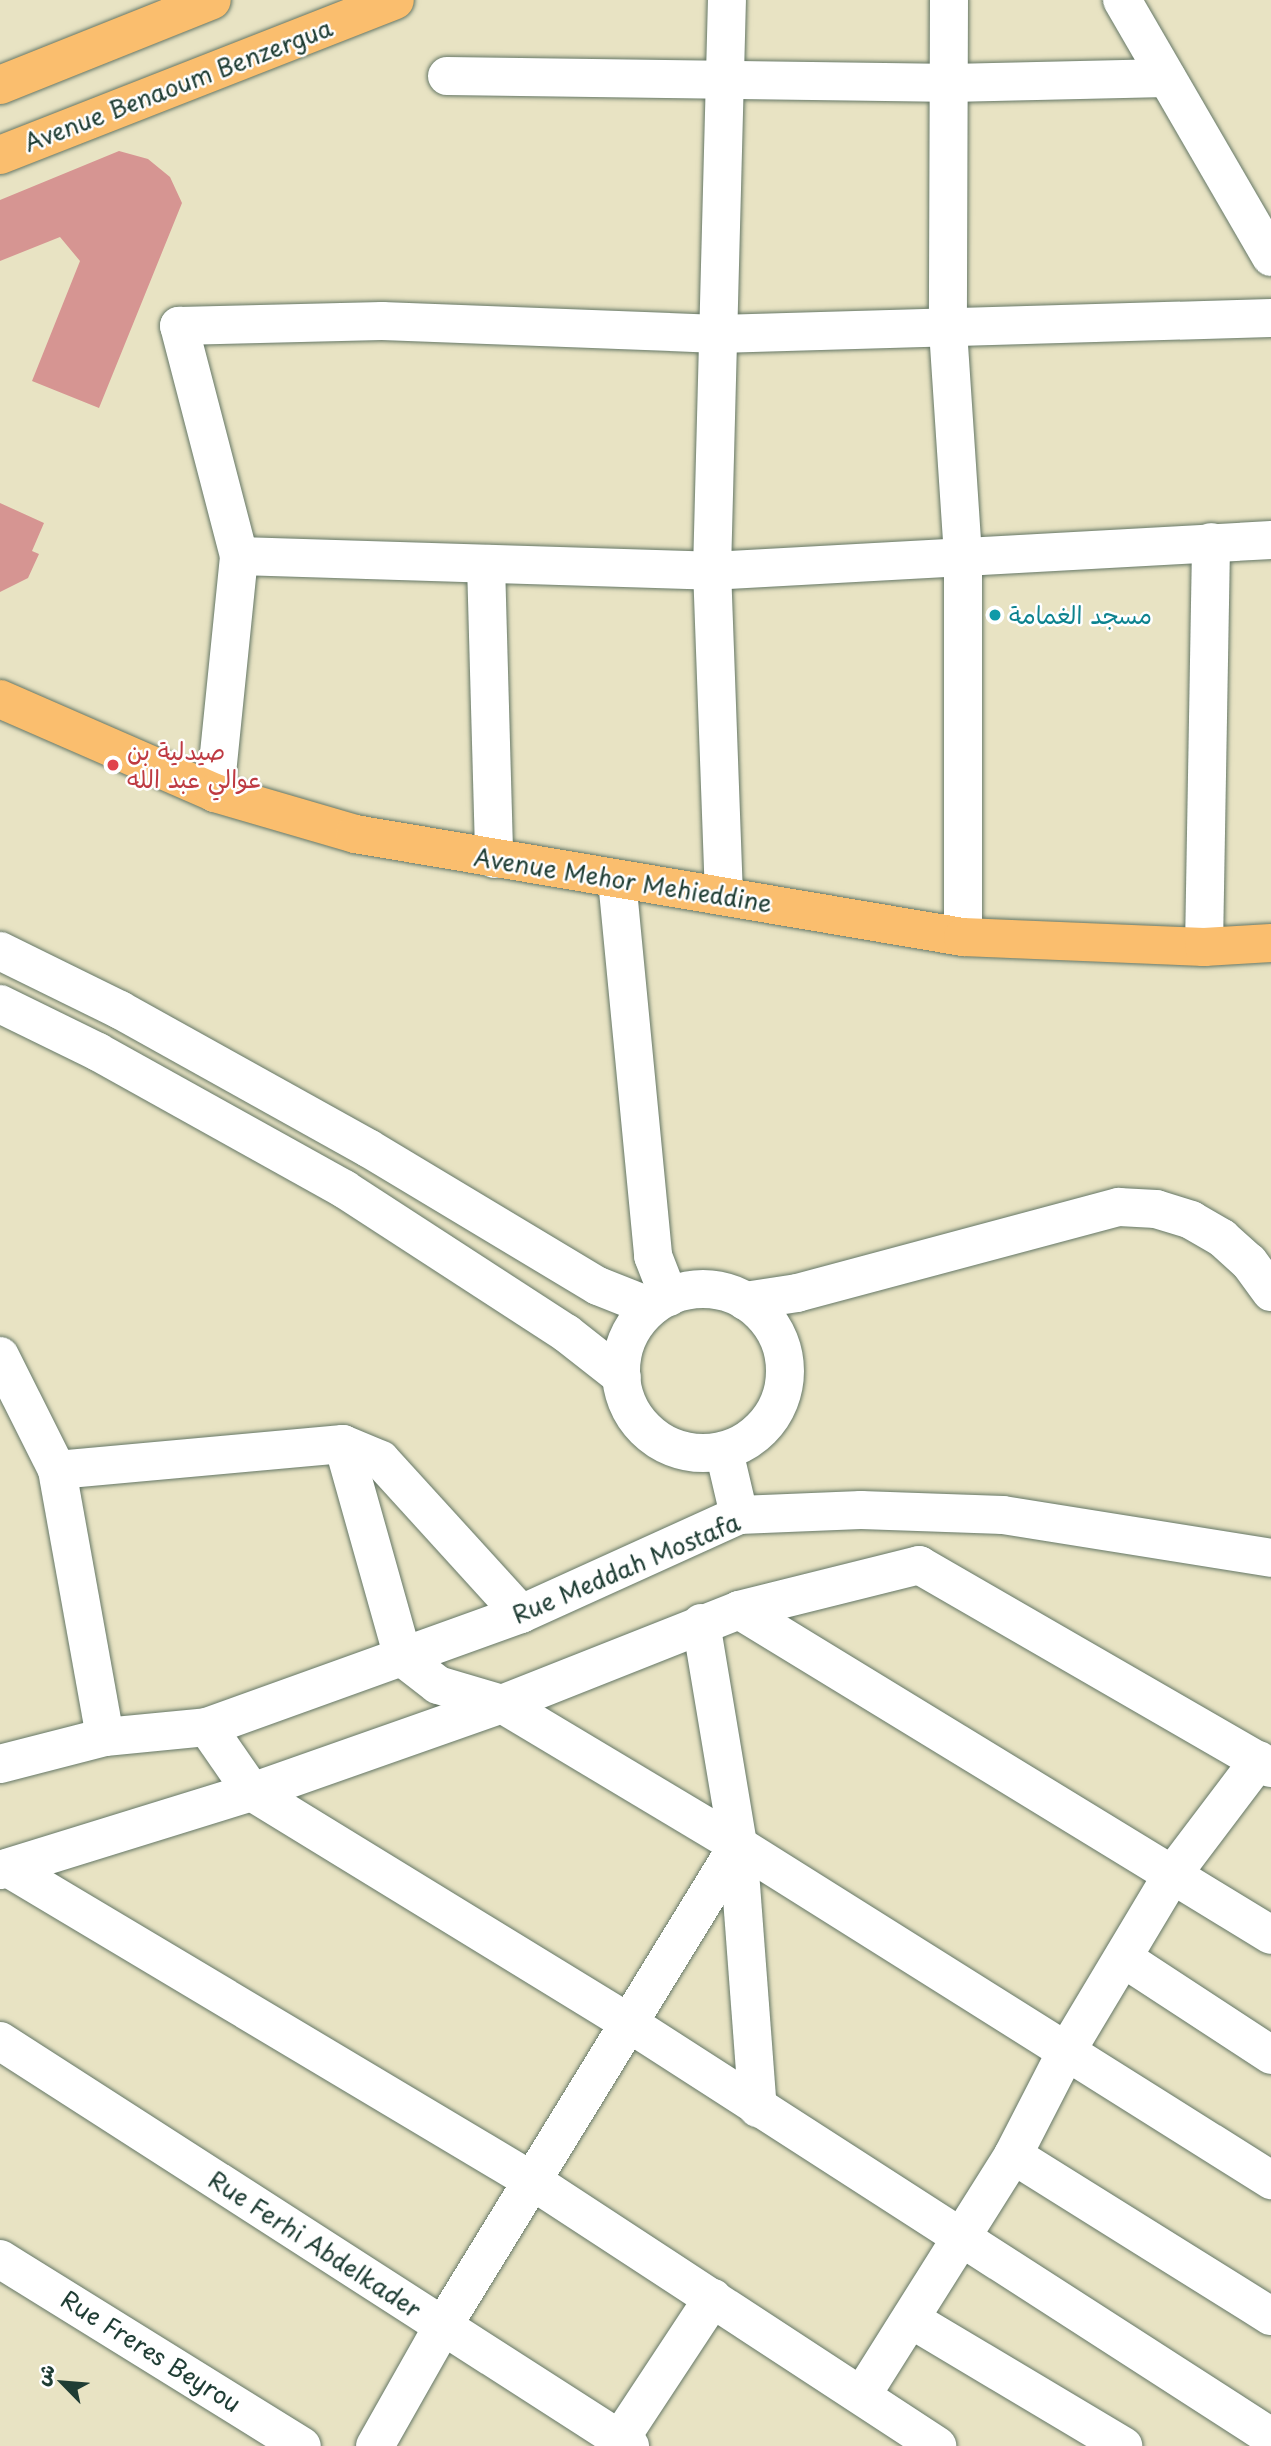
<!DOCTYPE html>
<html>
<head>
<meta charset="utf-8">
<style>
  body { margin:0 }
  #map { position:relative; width:1271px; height:2446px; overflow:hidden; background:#e8e3c3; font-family:"Playpen Sans","Playpen Sans Arabic",sans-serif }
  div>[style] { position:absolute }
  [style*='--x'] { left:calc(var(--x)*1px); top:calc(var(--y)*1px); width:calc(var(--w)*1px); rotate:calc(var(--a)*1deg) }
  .building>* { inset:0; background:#d69592 }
  .roads { filter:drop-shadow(0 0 2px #657766) drop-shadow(0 0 2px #657766) }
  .minor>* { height:38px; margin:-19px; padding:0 19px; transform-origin:19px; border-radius:19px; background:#fff }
  .minor>.ring { margin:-19px; padding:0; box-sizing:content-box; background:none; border:38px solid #fff; border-radius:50% }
  .major>* { height:38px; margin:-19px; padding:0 19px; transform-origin:19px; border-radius:19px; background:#fabe6e }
  .dots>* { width:19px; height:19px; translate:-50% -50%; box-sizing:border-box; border:4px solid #fff; border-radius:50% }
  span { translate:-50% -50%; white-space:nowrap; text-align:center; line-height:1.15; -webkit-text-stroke:5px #fff; paint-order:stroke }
  .street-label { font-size:24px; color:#1f3d34 }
  .culture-label { font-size:24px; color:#0d838f }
  .left { translate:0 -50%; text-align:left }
  .health-label { font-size:24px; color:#be3a42 }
  .north { position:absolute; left:28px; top:2348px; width:70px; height:70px; -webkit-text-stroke:5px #fff; paint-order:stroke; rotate:295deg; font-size:19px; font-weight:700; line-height:28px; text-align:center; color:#1f3d34 }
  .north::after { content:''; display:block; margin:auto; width:24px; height:32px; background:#1f3d34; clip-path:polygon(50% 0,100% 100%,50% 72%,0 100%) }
</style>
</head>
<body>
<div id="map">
  <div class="building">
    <i style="clip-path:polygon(119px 151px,148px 159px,170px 177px,182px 203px,99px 408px,32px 381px,80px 261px,60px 237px,0 261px,0 200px)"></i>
    <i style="clip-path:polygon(0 503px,44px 523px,32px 551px,39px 554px,28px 578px,0 592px)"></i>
  </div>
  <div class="roads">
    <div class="minor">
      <i style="--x:949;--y:0;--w:330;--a:90.2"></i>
      <i style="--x:948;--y:330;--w:227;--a:86.2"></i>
      <i style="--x:963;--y:557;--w:380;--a:90"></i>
      <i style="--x:1122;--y:0;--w:297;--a:59.9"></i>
      <i style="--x:447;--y:76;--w:503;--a:0.8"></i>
      <i style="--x:950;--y:83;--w:217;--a:-1.3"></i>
      <i style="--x:239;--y:556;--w:473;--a:1.8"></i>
      <i style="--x:712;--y:571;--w:560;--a:-3.17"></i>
      <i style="--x:486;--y:564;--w:295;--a:88.4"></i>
      <i style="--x:215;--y:793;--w:238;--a:-84.2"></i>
      <i style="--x:239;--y:556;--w:238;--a:-104.6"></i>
      <i style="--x:179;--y:326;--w:203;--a:-1.4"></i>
      <i style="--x:382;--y:321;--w:336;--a:2.2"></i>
      <i style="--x:718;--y:334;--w:553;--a:-1.66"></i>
      <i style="--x:617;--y:880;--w:378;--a:84.5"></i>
      <i style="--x:653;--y:1256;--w:44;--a:68.7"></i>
      <i style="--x:724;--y:896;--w:325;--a:-92.1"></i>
      <i style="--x:712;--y:571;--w:571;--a:-88.5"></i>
      <i style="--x:1204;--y:947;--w:405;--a:-89"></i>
      <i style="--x:0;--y:951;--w:134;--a:26.2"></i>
      <i style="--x:120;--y:1010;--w:284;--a:29.1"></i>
      <i style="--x:368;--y:1148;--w:268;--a:31"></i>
      <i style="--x:598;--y:1286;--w:57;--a:21.6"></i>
      <i style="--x:0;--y:1004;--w:109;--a:26.1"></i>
      <i style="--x:98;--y:1052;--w:282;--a:29.1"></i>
      <i style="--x:344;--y:1189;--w:265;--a:33"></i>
      <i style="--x:566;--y:1333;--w:71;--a:38.2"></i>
      <i class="ring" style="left:621px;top:1289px;width:126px;height:126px"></i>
      <i style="--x:745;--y:1301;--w:53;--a:-8.7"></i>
      <i style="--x:797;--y:1293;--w:333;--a:-15"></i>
      <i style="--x:1119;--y:1207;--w:37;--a:3"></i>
      <i style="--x:1156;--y:1209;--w:37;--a:17"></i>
      <i style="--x:1191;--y:1220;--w:36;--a:30"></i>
      <i style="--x:1222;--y:1238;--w:36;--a:42"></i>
      <i style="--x:1249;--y:1262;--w:37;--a:54"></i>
      <i style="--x:0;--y:1356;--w:127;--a:63.4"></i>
      <i style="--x:57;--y:1470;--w:271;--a:79.8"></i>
      <i style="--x:343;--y:1444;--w:222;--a:74.3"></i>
      <i style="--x:403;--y:1658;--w:44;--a:37.6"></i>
      <i style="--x:438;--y:1685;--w:67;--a:16.5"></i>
      <i style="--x:502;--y:1704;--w:275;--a:30.9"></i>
      <i style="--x:738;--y:1845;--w:630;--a:32.15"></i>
      <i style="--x:724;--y:1451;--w:66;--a:76.8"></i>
      <i style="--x:57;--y:1470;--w:287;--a:-5.2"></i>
      <i style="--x:343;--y:1444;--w:41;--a:22.8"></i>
      <i style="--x:381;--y:1460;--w:208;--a:47.7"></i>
      <i style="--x:739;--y:1610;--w:623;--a:31.42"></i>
      <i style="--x:701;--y:1623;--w:225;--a:80.5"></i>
      <i style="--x:738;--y:1845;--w:264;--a:85.7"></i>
      <i style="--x:207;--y:1727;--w:79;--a:55.3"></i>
      <i style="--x:252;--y:1792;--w:444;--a:31.5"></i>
      <i style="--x:630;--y:2024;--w:763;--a:32.79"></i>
      <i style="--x:0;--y:1764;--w:108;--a:-14.4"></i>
      <i style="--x:105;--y:1737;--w:102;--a:-5.6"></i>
      <i style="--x:207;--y:1727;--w:334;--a:-19.8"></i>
      <i style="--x:521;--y:1614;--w:239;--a:-24.4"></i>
      <i style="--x:739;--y:1515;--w:122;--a:-2.3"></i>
      <i style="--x:861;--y:1510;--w:142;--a:2"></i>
      <i style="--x:1003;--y:1515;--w:271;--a:9.1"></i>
      <i style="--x:8;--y:1868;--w:613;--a:30.84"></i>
      <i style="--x:534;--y:2182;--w:482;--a:33.2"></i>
      <i style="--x:0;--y:1870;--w:264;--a:-17.2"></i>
      <i style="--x:252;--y:1792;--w:265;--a:-19.4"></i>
      <i style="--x:502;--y:1704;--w:255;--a:-21.6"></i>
      <i style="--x:739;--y:1610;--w:186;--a:-14"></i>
      <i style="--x:919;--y:1565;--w:406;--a:30"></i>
      <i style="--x:1123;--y:1958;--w:177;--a:33.2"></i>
      <i style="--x:0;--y:2041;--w:749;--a:32.74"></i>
      <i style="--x:1013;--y:2155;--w:304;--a:32"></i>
      <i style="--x:0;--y:2259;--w:355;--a:31.8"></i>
      <i style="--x:912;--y:2320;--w:246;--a:30.8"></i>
      <i style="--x:862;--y:2395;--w:284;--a:-57.8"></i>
      <i style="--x:1013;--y:2155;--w:116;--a:-62.8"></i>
      <i style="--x:1066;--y:2052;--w:206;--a:-59.1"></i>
      <i style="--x:1172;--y:1875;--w:144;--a:-52.9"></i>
      <i style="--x:620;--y:2439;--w:169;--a:-56.6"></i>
      <i style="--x:375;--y:2446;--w:138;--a:-60.5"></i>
      <i style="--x:443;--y:2326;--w:564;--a:-58.48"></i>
    </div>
    <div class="major">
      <i style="--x:0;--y:85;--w:228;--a:-21.8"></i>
      <i style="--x:0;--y:155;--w:424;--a:-21.4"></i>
      <i style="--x:0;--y:699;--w:235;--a:23.6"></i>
      <i style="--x:215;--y:793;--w:146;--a:16.3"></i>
      <i style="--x:355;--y:834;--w:617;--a:9.62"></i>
      <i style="--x:963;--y:937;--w:241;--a:2.4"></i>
      <i style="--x:1204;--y:947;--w:67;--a:-3.4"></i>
    </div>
  </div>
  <div class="dots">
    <i style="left:995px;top:615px;background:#0f9aa8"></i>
    <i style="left:113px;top:765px;background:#e0444e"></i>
  </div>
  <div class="street-label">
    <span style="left:178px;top:85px;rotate:-21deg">Avenue Benaoum Benzergua</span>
    <span style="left:623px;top:880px;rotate:9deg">Avenue Mehor Mehieddine</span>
    <span style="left:626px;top:1568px;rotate:-23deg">Rue Meddah Mostafa</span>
    <span style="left:315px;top:2244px;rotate:33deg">Rue Ferhi Abdelkader</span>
    <span style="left:151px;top:2351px;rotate:32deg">Rue Freres Beyrou</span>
  </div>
  <div class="culture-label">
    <span class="left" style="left:1009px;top:615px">مسجد الغمامة</span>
  </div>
  <div class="health-label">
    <span class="left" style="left:127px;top:765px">صيدلية بن<br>عوالي عبد الله</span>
  </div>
  <div class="north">ش</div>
</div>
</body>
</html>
